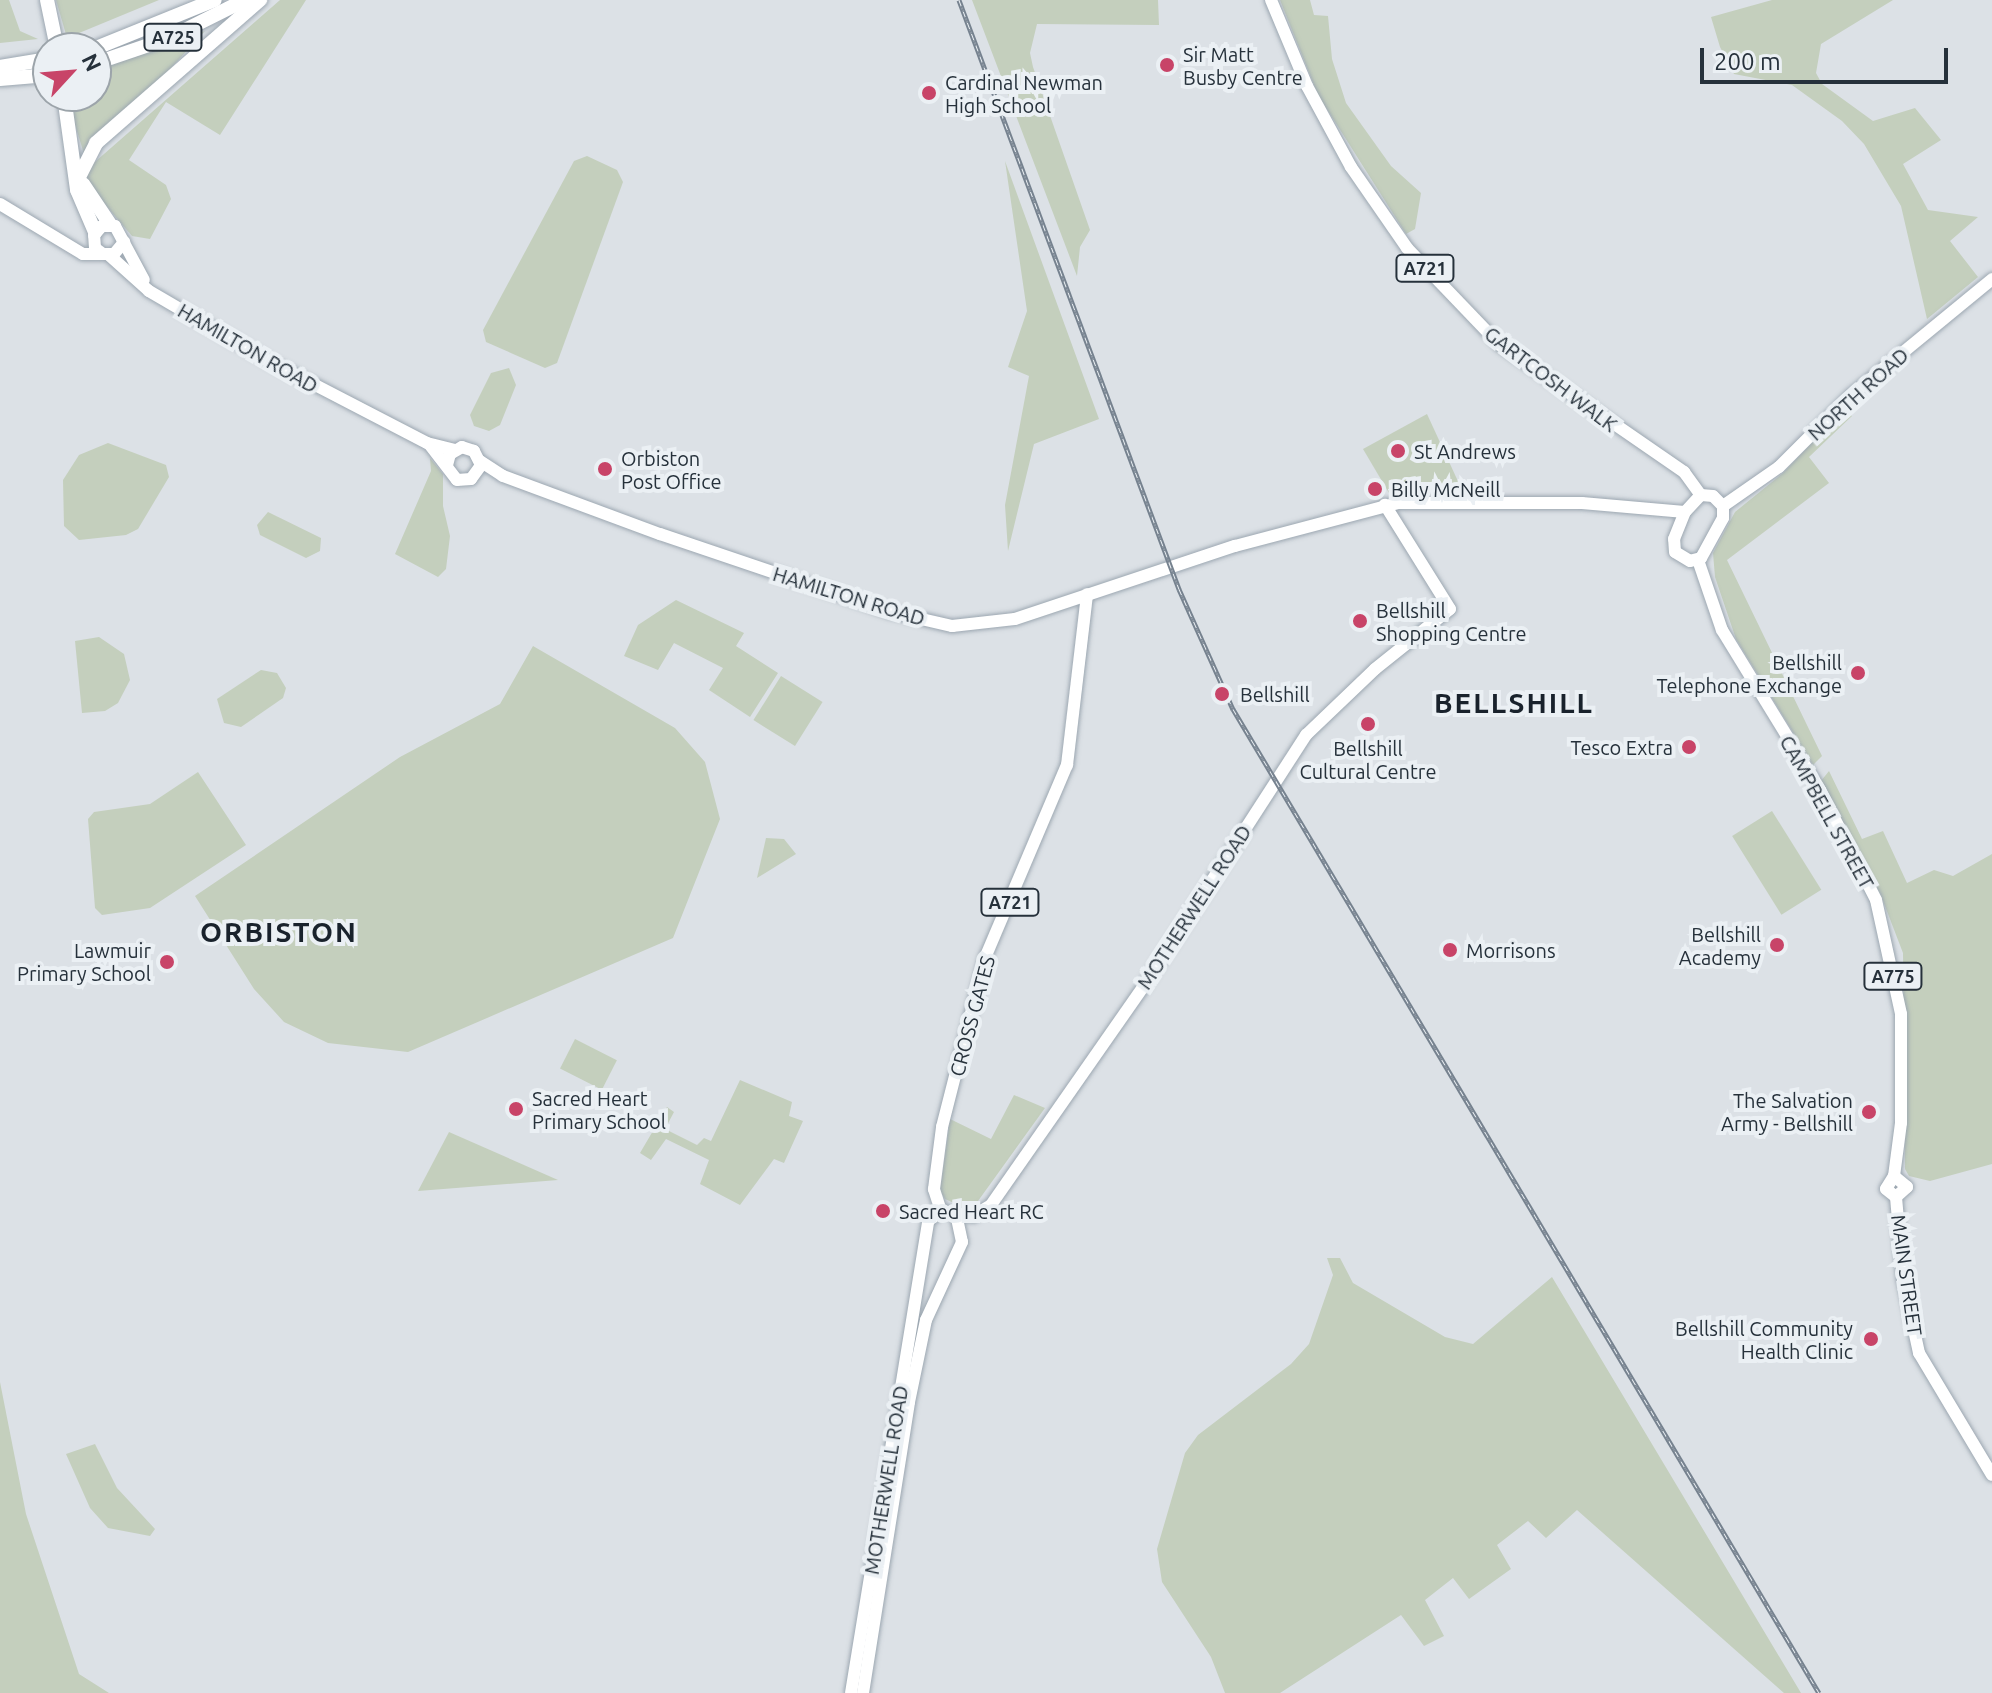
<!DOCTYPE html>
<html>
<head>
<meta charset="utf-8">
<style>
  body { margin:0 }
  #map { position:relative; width:1992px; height:1693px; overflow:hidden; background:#dce1e6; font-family:Ubuntu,sans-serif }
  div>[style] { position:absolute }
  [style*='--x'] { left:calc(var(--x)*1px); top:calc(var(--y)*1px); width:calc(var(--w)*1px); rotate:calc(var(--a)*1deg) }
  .green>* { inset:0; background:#c4cfbd; transform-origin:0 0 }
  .roads { filter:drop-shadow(0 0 2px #9ca7b1) drop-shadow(0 0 2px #9ca7b1) }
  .major>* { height:12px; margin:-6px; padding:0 6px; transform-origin:6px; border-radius:6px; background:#fff }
  .highway>* { height:14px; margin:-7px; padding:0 7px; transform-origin:7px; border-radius:7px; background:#fff }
  .rail>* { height:5px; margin-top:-2.5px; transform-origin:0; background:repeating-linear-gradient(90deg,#ebf0f4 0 6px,#76828f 0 12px); box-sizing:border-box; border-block:2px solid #76828f }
  .dots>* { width:22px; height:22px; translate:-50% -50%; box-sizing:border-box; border:4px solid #ebf0f4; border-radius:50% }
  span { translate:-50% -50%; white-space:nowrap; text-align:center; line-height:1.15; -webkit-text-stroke:8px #ebf0f4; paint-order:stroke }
  .shield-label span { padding:2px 6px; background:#ebf0f4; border:2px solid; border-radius:6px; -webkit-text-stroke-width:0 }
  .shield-label { font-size:18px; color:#26313b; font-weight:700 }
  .poi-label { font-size:20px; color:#26313b }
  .left { translate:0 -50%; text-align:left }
  .right { translate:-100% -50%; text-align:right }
  .street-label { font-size:20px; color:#26313b }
  .district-label { font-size:28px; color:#19222c; font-weight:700; letter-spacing:2px }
  .north { position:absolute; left:32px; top:32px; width:80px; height:80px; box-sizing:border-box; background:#ebf0f4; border:2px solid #9ca4aa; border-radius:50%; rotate:64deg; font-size:22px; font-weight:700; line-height:32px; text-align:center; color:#26313b }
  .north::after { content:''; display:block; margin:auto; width:28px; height:36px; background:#c84468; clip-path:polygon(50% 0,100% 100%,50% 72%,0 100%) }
  .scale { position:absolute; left:1700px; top:48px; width:248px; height:36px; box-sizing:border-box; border:4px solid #26313b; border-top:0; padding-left:10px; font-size:24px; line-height:28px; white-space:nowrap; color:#26313b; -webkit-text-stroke:6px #ebf0f4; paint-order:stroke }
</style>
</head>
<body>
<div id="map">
  <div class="green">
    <i style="clip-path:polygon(0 0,9px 0,20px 31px,38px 39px,0 43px)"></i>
    <i style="clip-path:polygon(56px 0,159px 0,67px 38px)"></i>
    <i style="clip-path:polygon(280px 0,306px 0,220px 135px,166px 102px,129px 160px,166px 185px,171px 199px,150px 239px,132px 236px,80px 175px)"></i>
    <i style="clip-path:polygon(972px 0,1158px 0,1159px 25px,1037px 24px,1030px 53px,1033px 67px,1090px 230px,1080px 247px,1077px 276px)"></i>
    <i style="clip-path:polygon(1280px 0,1310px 0,1314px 15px,1328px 16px,1332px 59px,1346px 103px,1391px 166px,1421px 193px,1415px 229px,1406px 234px,1318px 95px)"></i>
    <i style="clip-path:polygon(1772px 0,1893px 0,1821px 44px,1816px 73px,1822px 84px,1873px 121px,1915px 108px,1941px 140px,1903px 164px,1928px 210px,1978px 217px,1950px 241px,1978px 277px,1927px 319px,1901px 206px,1864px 144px,1842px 121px,1792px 85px,1734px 74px,1720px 47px,1711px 17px)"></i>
    <i style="clip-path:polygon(205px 31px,86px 160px,66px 96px,96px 96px,96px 65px)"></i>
    <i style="clip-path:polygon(587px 156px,617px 170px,623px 182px,557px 363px,545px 368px,486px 342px,483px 330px,574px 161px)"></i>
    <i style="clip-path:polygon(1005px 161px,1099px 419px,1034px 444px,1008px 551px,1005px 505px,1029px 376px,1008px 367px,1027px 311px)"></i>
    <i style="clip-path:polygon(509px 368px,516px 385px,500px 425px,489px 431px,474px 426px,470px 415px,491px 373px)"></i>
    <i style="clip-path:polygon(1844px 409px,1852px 416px,1809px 457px,1829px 483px,1727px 560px,1822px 756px,1813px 765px,1736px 639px,1715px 577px,1713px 553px,1735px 512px,1783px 473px)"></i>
    <i style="clip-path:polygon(1427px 414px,1462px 490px,1389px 493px,1363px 449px)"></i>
    <i style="clip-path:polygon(108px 443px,166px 465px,169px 477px,138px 529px,126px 535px,79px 540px,64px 526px,63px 480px,79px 455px)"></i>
    <i style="clip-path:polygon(430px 458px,443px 474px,443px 506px,450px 536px,446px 569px,438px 577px,395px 554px,431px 471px)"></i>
    <i style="clip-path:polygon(268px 512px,321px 538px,320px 551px,306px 558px,260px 535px,257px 525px)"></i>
    <i style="clip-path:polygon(676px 600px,744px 633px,736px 646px,778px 673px,750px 717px,709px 690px,723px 668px,674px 643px,658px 670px,624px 656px,638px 625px)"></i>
    <i style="clip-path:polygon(99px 637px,124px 654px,130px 680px,118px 703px,105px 711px,82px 713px,75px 641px)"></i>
    <i style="clip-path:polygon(533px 646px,675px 728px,705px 762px,720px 819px,673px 938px,408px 1052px,328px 1043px,284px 1022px,254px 989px,195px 896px,400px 757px,500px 704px)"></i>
    <i style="clip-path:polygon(261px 670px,277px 673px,286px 688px,283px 698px,241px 727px,224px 723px,217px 699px)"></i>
    <i style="left:781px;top:676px;width:49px;height:52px;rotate:32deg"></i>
    <i style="clip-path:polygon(1829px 771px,1862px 839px,1883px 831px,1907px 883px,1934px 870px,1953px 876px,1992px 854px,1992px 1164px,1930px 1181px,1909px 1176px,1905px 1169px,1903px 953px,1880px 893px,1821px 781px)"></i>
    <i style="clip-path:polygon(198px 772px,246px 845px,150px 908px,102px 915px,95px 908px,88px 819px,94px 812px,150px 804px)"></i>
    <i style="left:1772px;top:811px;width:93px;height:47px;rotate:58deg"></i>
    <i style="clip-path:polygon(766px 838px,784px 839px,796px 854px,757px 878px)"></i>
    <i style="left:575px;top:1039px;width:47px;height:33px;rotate:27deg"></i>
    <i style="clip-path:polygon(740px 1080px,792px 1102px,789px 1116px,803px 1121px,784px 1163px,774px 1159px,740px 1205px,700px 1184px,709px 1160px,666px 1139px,651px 1160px,640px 1153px,667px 1107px,674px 1112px,665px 1129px,697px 1145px,704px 1138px,711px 1141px)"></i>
    <i style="clip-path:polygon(1014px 1095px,1045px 1108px,978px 1201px,965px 1208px,945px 1199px,940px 1191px,950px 1119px,991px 1139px)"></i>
    <i style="clip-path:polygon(449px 1132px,558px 1180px,418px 1191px)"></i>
    <i style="clip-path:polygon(1327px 1258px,1340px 1258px,1353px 1283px,1445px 1337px,1473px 1344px,1552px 1277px,1801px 1693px,1784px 1693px,1577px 1510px,1546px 1538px,1528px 1521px,1497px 1545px,1511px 1569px,1469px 1599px,1453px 1578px,1425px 1600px,1444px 1636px,1424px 1646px,1401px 1615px,1280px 1693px,1225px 1693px,1211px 1657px,1162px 1582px,1157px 1549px,1185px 1453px,1198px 1435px,1291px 1364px,1309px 1344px,1333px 1275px)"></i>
    <i style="clip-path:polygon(0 1382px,26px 1514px,79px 1674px,109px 1693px,0 1693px)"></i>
    <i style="clip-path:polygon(95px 1444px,117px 1488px,155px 1529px,150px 1536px,108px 1528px,90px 1508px,66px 1454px)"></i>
  </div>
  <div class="roads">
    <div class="major">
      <i style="--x:1271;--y:0;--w:93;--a:67.3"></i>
      <i style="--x:1307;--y:86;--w:92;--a:61.5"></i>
      <i style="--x:1351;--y:167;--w:98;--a:55.3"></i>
      <i style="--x:1407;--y:248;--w:134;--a:46.2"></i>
      <i style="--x:1500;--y:345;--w:224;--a:34.6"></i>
      <i style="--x:1684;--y:472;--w:29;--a:54"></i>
      <i style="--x:0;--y:204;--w:97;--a:31.1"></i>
      <i style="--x:83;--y:254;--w:31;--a:0"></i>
      <i style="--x:114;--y:254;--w:16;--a:-50"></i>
      <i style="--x:103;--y:254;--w:10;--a:-143"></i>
      <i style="--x:95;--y:248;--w:13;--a:-94"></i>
      <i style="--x:94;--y:235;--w:12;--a:-48"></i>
      <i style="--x:102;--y:226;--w:13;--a:0"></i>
      <i style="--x:115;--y:226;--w:61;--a:61.8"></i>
      <i style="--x:109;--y:255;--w:54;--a:42"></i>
      <i style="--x:149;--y:291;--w:137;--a:30.3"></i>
      <i style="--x:267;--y:360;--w:180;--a:27.4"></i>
      <i style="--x:427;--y:443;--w:29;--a:14"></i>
      <i style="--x:430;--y:445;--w:44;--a:52.4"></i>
      <i style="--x:457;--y:480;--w:14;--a:-4"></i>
      <i style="--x:471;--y:479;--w:17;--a:-54"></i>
      <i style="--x:481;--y:465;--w:16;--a:-117"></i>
      <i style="--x:474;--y:451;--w:13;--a:-162"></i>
      <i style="--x:462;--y:447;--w:14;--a:150"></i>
      <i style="--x:450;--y:454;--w:11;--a:105"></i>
      <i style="--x:480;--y:461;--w:27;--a:33"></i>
      <i style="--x:503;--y:476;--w:167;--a:20.3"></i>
      <i style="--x:660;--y:534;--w:244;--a:18.7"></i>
      <i style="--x:891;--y:612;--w:63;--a:12.9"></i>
      <i style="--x:952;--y:626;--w:63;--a:-6.3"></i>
      <i style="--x:1015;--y:619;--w:232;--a:-18.4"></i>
      <i style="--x:1235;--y:546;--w:169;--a:-14.8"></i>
      <i style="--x:1398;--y:503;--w:184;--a:0"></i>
      <i style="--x:1582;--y:503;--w:103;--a:5"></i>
      <i style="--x:1701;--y:495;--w:12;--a:5"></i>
      <i style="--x:1713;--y:496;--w:14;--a:45"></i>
      <i style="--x:1723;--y:506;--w:12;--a:90"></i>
      <i style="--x:1723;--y:518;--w:46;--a:118.8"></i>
      <i style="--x:1701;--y:558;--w:11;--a:165"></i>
      <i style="--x:1690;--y:561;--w:17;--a:-149"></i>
      <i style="--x:1675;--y:552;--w:13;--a:-94"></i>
      <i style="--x:1674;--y:539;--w:29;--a:-68"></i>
      <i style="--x:1685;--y:512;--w:23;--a:-47"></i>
      <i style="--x:1723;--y:506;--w:68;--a:-34.9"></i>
      <i style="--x:1779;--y:467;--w:102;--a:-45"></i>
      <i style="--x:1851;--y:395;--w:183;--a:-39.4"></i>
      <i style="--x:1698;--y:560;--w:74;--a:71.1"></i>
      <i style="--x:1722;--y:630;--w:188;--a:58.5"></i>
      <i style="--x:1820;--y:790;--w:123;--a:63"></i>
      <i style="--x:1876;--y:900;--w:117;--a:77.6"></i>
      <i style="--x:1901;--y:1014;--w:109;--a:90"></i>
      <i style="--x:1901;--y:1123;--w:53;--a:97.5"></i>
      <i style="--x:1894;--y:1176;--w:17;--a:40"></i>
      <i style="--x:1907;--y:1187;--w:15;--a:138"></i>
      <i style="--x:1894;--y:1176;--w:15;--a:122"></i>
      <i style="--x:1886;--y:1189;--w:13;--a:39"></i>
      <i style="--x:1896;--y:1197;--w:82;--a:85.1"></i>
      <i style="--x:1903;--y:1279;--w:76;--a:77.8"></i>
      <i style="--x:1919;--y:1353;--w:142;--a:59.1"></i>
      <i style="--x:941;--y:1211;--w:23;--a:-108"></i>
      <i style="--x:934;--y:1189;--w:63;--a:-82.6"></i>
      <i style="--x:942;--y:1127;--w:174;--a:-75.7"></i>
      <i style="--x:985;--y:958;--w:210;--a:-67"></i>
      <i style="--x:1067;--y:765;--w:172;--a:-83.3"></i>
      <i style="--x:851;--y:1693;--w:478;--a:-80.7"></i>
      <i style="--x:928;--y:1221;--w:16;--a:-38"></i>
      <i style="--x:941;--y:1211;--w:32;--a:9"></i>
      <i style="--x:973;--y:1216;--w:21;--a:-31"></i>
      <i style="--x:991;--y:1205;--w:269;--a:-55.1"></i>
      <i style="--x:1145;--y:984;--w:297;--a:-57.1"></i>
      <i style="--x:1306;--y:735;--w:95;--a:-43.7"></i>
      <i style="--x:1375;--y:669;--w:96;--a:-38.7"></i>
      <i style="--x:1450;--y:609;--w:123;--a:-122"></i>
      <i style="--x:863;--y:1693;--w:295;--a:-81"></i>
      <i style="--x:909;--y:1402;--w:84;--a:-78.3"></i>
      <i style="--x:926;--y:1320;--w:86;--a:-65.2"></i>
      <i style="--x:962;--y:1242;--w:25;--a:-102"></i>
    </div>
    <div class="highway">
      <i style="--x:47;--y:0;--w:49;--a:78.2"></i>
      <i style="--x:96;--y:48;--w:128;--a:-22"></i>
      <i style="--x:96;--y:63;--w:77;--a:-18.9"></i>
      <i style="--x:169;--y:38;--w:85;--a:-26.6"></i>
      <i style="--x:0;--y:67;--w:49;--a:-9.5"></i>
      <i style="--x:0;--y:79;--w:48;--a:-4.8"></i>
      <i style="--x:64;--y:96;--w:95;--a:82.1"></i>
      <i style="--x:77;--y:190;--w:46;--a:66.8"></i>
      <i style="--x:80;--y:175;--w:36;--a:-63"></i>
      <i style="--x:96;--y:143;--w:218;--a:-41.1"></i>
      <i style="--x:83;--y:184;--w:48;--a:56"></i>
    </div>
  </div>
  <div class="rail">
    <i style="--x:959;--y:0;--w:629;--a:69.52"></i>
    <i style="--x:1179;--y:589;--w:132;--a:65.8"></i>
    <i style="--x:1233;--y:709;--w:1145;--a:59.22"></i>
  </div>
  <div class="dots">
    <i style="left:1167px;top:65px;background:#c84468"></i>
    <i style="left:929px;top:93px;background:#c84468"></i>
    <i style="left:1398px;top:451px;background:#c84468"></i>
    <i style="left:605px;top:469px;background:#c84468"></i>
    <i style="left:1375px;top:489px;background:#c84468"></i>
    <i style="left:1360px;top:621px;background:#c84468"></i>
    <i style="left:1858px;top:673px;background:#c84468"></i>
    <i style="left:1222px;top:694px;background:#c84468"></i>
    <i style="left:1368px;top:724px;background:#c84468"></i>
    <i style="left:1689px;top:747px;background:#c84468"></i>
    <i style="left:1777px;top:945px;background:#c84468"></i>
    <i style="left:1450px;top:950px;background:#c84468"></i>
    <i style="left:167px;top:962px;background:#c84468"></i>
    <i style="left:516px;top:1109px;background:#c84468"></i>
    <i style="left:1869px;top:1112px;background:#c84468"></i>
    <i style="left:883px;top:1211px;background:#c84468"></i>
    <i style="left:1871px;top:1339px;background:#c84468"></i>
  </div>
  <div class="shield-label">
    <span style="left:173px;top:37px">A725</span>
    <span style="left:1425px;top:268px">A721</span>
    <span style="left:1010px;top:902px">A721</span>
    <span style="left:1893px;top:976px">A775</span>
  </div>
  <div class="poi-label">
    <span class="left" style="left:1183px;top:66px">Sir Matt<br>Busby Centre</span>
    <span class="left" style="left:945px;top:94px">Cardinal Newman<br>High School</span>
    <span class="left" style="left:1414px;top:451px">St Andrews</span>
    <span class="left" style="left:621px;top:470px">Orbiston<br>Post Office</span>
    <span class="left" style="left:1391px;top:489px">Billy McNeill</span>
    <span class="left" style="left:1376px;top:622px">Bellshill<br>Shopping Centre</span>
    <span class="right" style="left:1842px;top:674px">Bellshill<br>Telephone Exchange</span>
    <span class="left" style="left:1240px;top:694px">Bellshill</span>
    <span class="right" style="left:1673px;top:747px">Tesco Extra</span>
    <span style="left:1368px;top:760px">Bellshill<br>Cultural Centre</span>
    <span class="right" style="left:1761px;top:946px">Bellshill<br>Academy</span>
    <span class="right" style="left:151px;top:962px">Lawmuir<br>Primary School</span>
    <span class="left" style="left:1466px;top:950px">Morrisons</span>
    <span class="left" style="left:532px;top:1110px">Sacred Heart<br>Primary School</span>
    <span class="right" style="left:1853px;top:1112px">The Salvation<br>Army - Bellshill</span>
    <span class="left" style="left:899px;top:1211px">Sacred Heart RC</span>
    <span class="right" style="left:1853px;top:1340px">Bellshill Community<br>Health Clinic</span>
  </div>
  <div class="street-label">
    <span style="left:248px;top:348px;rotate:30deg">HAMILTON ROAD</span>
    <span style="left:1551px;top:379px;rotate:37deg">GARTCOSH WALK</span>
    <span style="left:1858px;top:394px;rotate:-42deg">NORTH ROAD</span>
    <span style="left:849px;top:596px;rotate:17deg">HAMILTON ROAD</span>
    <span style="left:1827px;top:812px;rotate:61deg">CAMPBELL STREET</span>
    <span style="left:1194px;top:907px;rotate:-57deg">MOTHERWELL ROAD</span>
    <span style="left:972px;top:1016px;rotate:-75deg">CROSS GATES</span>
    <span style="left:1907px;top:1275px;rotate:82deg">MAIN STREET</span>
    <span style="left:886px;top:1480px;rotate:-81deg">MOTHERWELL ROAD</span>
  </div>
  <div class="district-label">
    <span style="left:1514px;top:703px">BELLSHILL</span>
    <span style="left:279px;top:932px">ORBISTON</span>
  </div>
  <div class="north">N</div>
  <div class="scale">200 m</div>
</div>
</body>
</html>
